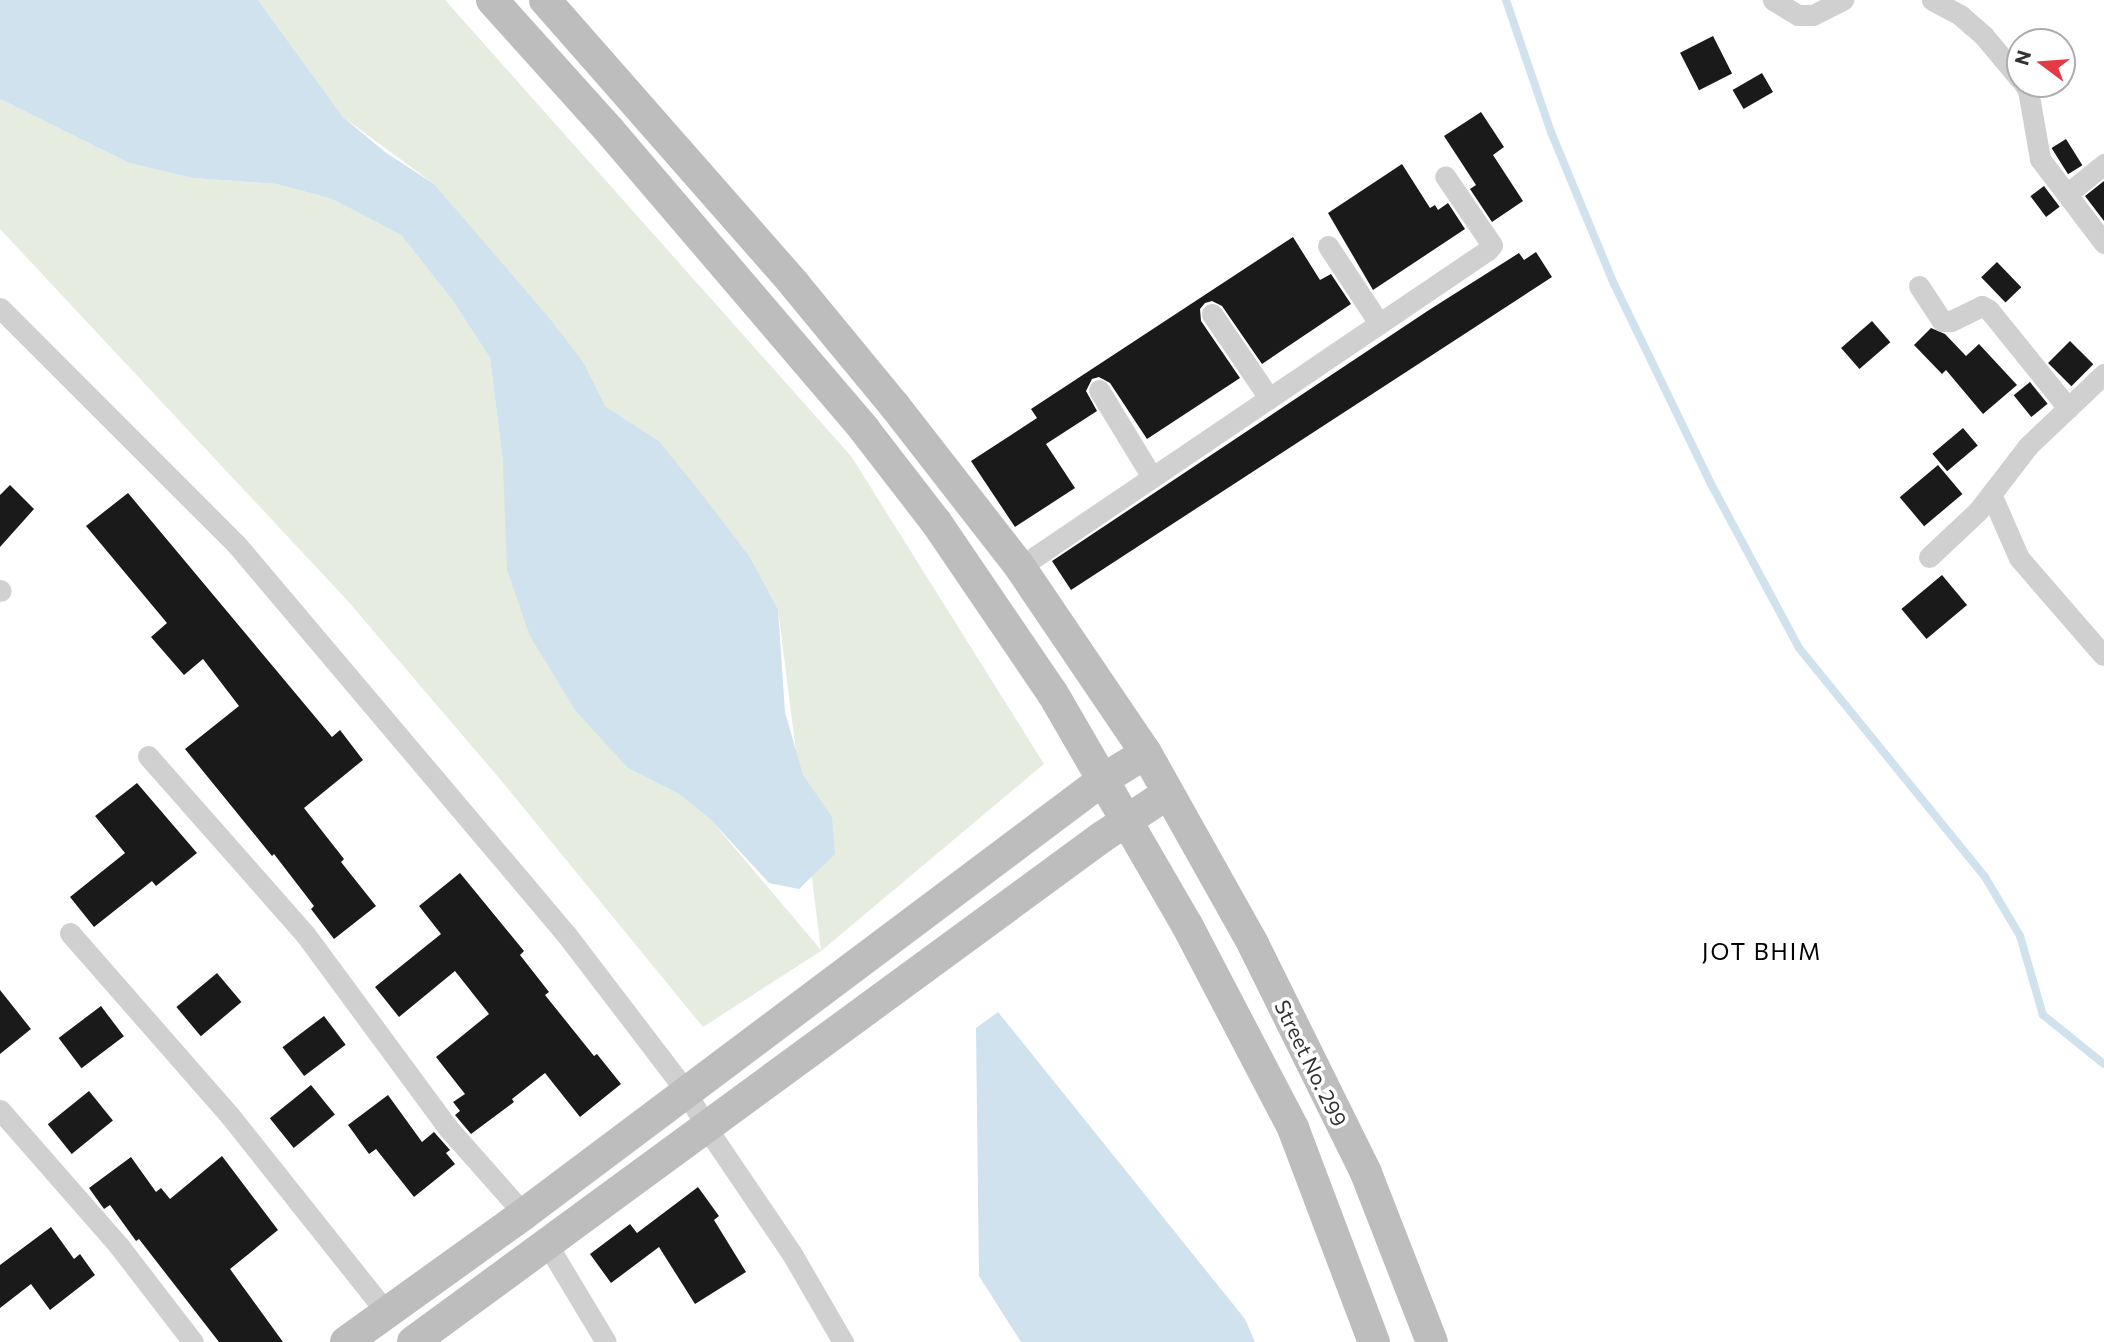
<!DOCTYPE html>
<html>
<head>
<meta charset="utf-8">
<style>
  body { margin:0 }
  #map { position:relative; width:2104px; height:1342px; overflow:hidden; background:#fff; font-family:Commissioner,sans-serif }
  div>[style] { position:absolute }
  [style*='--x'] { left:calc(var(--x)*1px); top:calc(var(--y)*1px); width:calc(var(--w)*1px); rotate:calc(var(--a)*1deg) }
  .green>* { inset:0; background:#e6ecdf }
  .water>* { inset:0; background:#cfe2ee }
  .stream>* { height:8px; margin:-4px; padding:0 4px; transform-origin:4px; border-radius:4px; background:#cfe2ee }
  .building>* { inset:0; background:#1a1a1a; transform-origin:0 0 }
  .street>* { height:21px; margin:-10.5px; padding:0 10.5px; transform-origin:10.5px; border-radius:10.5px; background:#d0d0d0 }
  .secondary>* { height:32px; margin:-16px; padding:0 16px; transform-origin:16px; border-radius:16px; background:#bdbdbd }
  span { translate:-50% -50%; white-space:nowrap; text-align:center; line-height:1.15; -webkit-text-stroke:7px #fff; paint-order:stroke }
  .street-label { font-size:21px; color:#333 }
  .neighbourhood-label { font-size:23px; color:#000; letter-spacing:2px }
  .north { position:absolute; left:2006px; top:28px; width:70px; height:70px; box-sizing:border-box; background:#fff; border:2px solid #adadad; border-radius:50%; rotate:286deg; font-size:19px; font-weight:700; line-height:28px; text-align:center; color:#333 }
  .north::after { content:''; display:block; margin:auto; width:24px; height:32px; background:#e63946; clip-path:polygon(50% 0,100% 100%,50% 72%,0 100%) }
</style>
</head>
<body>
<div id="map">
  <div class="green">
    <i style="clip-path:polygon(258px 0,445px 0,851px 456px,1044px 764px,821px 951px,703px 1027px,505px 785px,347px 600px,0 229px,0 99px,129px 163px,193px 178px,277px 184px,332px 199px,401px 235px,453px 301px,490px 358px,503px 463px,628px 768px,679px 794px,711px 820px,821px 950px,778px 609px,750px 557px,659px 441px,605px 406px,492px 253px,434px 184px,343px 117px)"></i>
  </div>
  <div class="water">
    <i style="clip-path:polygon(0 0,258px 0,343px 117px,385px 152px,434px 184px,550px 319px,583px 362px,605px 406px,659px 441px,704px 497px,750px 557px,778px 609px,785px 712px,803px 775px,832px 817px,835px 854px,799px 889px,769px 883px,711px 820px,679px 794px,628px 768px,575px 710px,530px 636px,507px 570px,503px 463px,490px 358px,453px 301px,401px 235px,332px 199px,277px 184px,193px 178px,129px 163px,0 99px)"></i>
    <i style="clip-path:polygon(998px 1012px,1245px 1319px,1255px 1342px,1021px 1342px,979px 1276px,976px 1028px)"></i>
  </div>
  <div class="stream">
    <i style="--x:1506;--y:0;--w:139;--a:71.2"></i>
    <i style="--x:1551;--y:132;--w:165;--a:67.5"></i>
    <i style="--x:1614;--y:284;--w:220;--a:64.1"></i>
    <i style="--x:1710;--y:482;--w:188;--a:61.8"></i>
    <i style="--x:1799;--y:648;--w:295;--a:50.9"></i>
    <i style="--x:1985;--y:877;--w:69;--a:59.3"></i>
    <i style="--x:2020;--y:936;--w:82;--a:73.8"></i>
    <i style="--x:2043;--y:1015;--w:78;--a:38.8"></i>
  </div>
  <div class="building">
    <i style="left:1713px;top:36px;width:42px;height:37px;rotate:63deg"></i>
    <i style="left:1762px;top:73px;width:22px;height:34px;rotate:60deg"></i>
    <i style="clip-path:polygon(1481px 112px,1504px 147px,1493px 155px,1523px 201px,1492px 222px,1470px 189px,1476px 185px,1444px 136px)"></i>
    <i style="left:2066px;top:139px;width:31px;height:17px;rotate:58deg"></i>
    <i style="clip-path:polygon(1402px 164px,1430px 208px,1435px 205px,1438px 210px,1448px 203px,1465px 229px,1373px 290px,1328px 213px)"></i>
    <i style="clip-path:polygon(2104px 181px,2104px 221px,2085px 196px)"></i>
    <i style="left:2044px;top:186px;width:26px;height:17px;rotate:53deg"></i>
    <i style="clip-path:polygon(1293px 237px,1320px 280px,1331px 274px,1351px 304px,1262px 364px,1222px 306px,1212px 301px,1205px 303px,1200px 309px,1201px 321px,1240px 378px,1147px 439px,1110px 383px,1099px 377px,1092px 379px,1086px 391px,1097px 411px,1046px 444px,1075px 488px,1015px 527px,971px 461px,1037px 418px,1031px 409px)"></i>
    <i style="clip-path:polygon(1536px 252px,1552px 277px,1071px 590px,1052px 561px,1429px 310px,1519px 253px,1524px 260px)"></i>
    <i style="left:1997px;top:262px;width:35px;height:22px;rotate:46deg"></i>
    <i style="left:1872px;top:321px;width:28px;height:41px;rotate:49deg"></i>
    <i style="clip-path:polygon(1931px 328px,1945px 334px,1966px 356px,1979px 344px,2017px 385px,1983px 414px,1946px 370px,1942px 374px,1914px 345px)"></i>
    <i style="left:2070px;top:341px;width:33px;height:31px;rotate:45deg"></i>
    <i style="left:2030px;top:382px;width:28px;height:21px;rotate:51deg"></i>
    <i style="left:1963px;top:428px;width:23px;height:40px;rotate:50deg"></i>
    <i style="left:1938px;top:465px;width:38px;height:50px;rotate:50deg"></i>
    <i style="clip-path:polygon(10px 485px,34px 509px,0 547px,0 495px)"></i>
    <i style="clip-path:polygon(128px 493px,332px 737px,340px 730px,363px 760px,304px 808px,344px 859px,341px 862px,376px 906px,334px 939px,311px 909px,314px 906px,274px 854px,272px 856px,185px 749px,239px 706px,203px 659px,184px 675px,151px 637px,167px 623px,86px 526px)"></i>
    <i style="left:1942px;top:575px;width:39px;height:53px;rotate:50deg"></i>
    <i style="clip-path:polygon(137px 783px,197px 853px,156px 886px,152px 881px,94px 927px,70px 897px,125px 853px,95px 816px)"></i>
    <i style="clip-path:polygon(460px 873px,524px 951px,520px 955px,549px 992px,545px 995px,594px 1056px,597px 1054px,621px 1084px,580px 1117px,545px 1073px,512px 1099px,514px 1102px,471px 1134px,455px 1115px,460px 1111px,453px 1102px,465px 1094px,436px 1057px,489px 1014px,455px 971px,399px 1017px,375px 987px,441px 934px,419px 906px)"></i>
    <i style="left:217px;top:973px;width:38px;height:53px;rotate:50deg"></i>
    <i style="clip-path:polygon(0 990px,31px 1029px,0 1054px)"></i>
    <i style="left:101px;top:1006px;width:38px;height:53px;rotate:53deg"></i>
    <i style="left:324px;top:1016px;width:36px;height:52px;rotate:53deg"></i>
    <i style="left:311px;top:1085px;width:38px;height:53px;rotate:51deg"></i>
    <i style="left:89px;top:1091px;width:38px;height:53px;rotate:51deg"></i>
    <i style="clip-path:polygon(388px 1095px,422px 1142px,434px 1132px,450px 1150px,446px 1153px,455px 1164px,414px 1197px,376px 1149px,369px 1154px,348px 1125px)"></i>
    <i style="clip-path:polygon(222px 1156px,278px 1230px,230px 1269px,283px 1342px,219px 1342px,139px 1239px,136px 1241px,110px 1205px,104px 1209px,89px 1188px,131px 1157px,156px 1192px,161px 1188px,170px 1199px)"></i>
    <i style="clip-path:polygon(698px 1187px,719px 1216px,714px 1220px,746px 1272px,695px 1304px,659px 1247px,611px 1283px,590px 1254px,630px 1224px,637px 1233px)"></i>
    <i style="clip-path:polygon(51px 1227px,74px 1259px,80px 1254px,95px 1275px,50px 1310px,31px 1284px,0 1308px,0 1265px)"></i>
  </div>
  <div class="street">
    <i style="--x:1773;--y:0;--w:29;--a:31"></i>
    <i style="--x:1798;--y:15;--w:15;--a:0"></i>
    <i style="--x:1813;--y:15;--w:34;--a:-27"></i>
    <i style="--x:1932;--y:0;--w:32;--a:28"></i>
    <i style="--x:1960;--y:15;--w:32;--a:41"></i>
    <i style="--x:1984;--y:36;--w:56;--a:50.1"></i>
    <i style="--x:2024;--y:84;--w:7;--a:56"></i>
    <i style="--x:2028;--y:90;--w:70;--a:80.1"></i>
    <i style="--x:2040;--y:159;--w:106;--a:52.7"></i>
    <i style="--x:2067;--y:194;--w:48;--a:-39"></i>
    <i style="--x:1328;--y:246;--w:92;--a:56.5"></i>
    <i style="--x:1919;--y:286;--w:42;--a:56.7"></i>
    <i style="--x:1942;--y:321;--w:9;--a:0"></i>
    <i style="--x:1951;--y:321;--w:34;--a:-26"></i>
    <i style="--x:1982;--y:306;--w:8;--a:30"></i>
    <i style="--x:1989;--y:310;--w:126;--a:51.1"></i>
    <i style="--x:0;--y:308;--w:335;--a:45"></i>
    <i style="--x:237;--y:545;--w:509;--a:49.78"></i>
    <i style="--x:566;--y:934;--w:198;--a:52.6"></i>
    <i style="--x:686;--y:1091;--w:41;--a:60.9"></i>
    <i style="--x:706;--y:1127;--w:153;--a:55.9"></i>
    <i style="--x:792;--y:1254;--w:102;--a:59.9"></i>
    <i style="--x:1212;--y:314;--w:102;--a:55.8"></i>
    <i style="--x:1099;--y:390;--w:102;--a:58.7"></i>
    <i style="--x:1991;--y:494;--w:70;--a:66.4"></i>
    <i style="--x:2019;--y:558;--w:128;--a:49.1"></i>
    <i style="--x:1929;--y:557;--w:67;--a:-43.2"></i>
    <i style="--x:1978;--y:511;--w:82;--a:-52.4"></i>
    <i style="--x:2028;--y:446;--w:105;--a:-43.5"></i>
    <i style="--x:1020;--y:567;--w:565;--a:-34.11"></i>
    <i style="--x:1488;--y:250;--w:6;--a:-51"></i>
    <i style="--x:1492;--y:245;--w:83;--a:-124.3"></i>
    <i style="--x:0;--y:590;--w:1;--a:45"></i>
    <i style="--x:148;--y:756;--w:237;--a:48.6"></i>
    <i style="--x:305;--y:934;--w:241;--a:53.6"></i>
    <i style="--x:448;--y:1128;--w:115;--a:48.5"></i>
    <i style="--x:70;--y:933;--w:244;--a:48.8"></i>
    <i style="--x:231;--y:1117;--w:249;--a:51.5"></i>
    <i style="--x:0;--y:1110;--w:181;--a:48.8"></i>
    <i style="--x:119;--y:1246;--w:121;--a:52.4"></i>
    <i style="--x:547;--y:1244;--w:114;--a:59"></i>
  </div>
  <div class="secondary">
    <i style="--x:492;--y:0;--w:175;--a:48"></i>
    <i style="--x:609;--y:130;--w:393;--a:49.5"></i>
    <i style="--x:864;--y:429;--w:118;--a:52.3"></i>
    <i style="--x:936;--y:522;--w:208;--a:55.8"></i>
    <i style="--x:1053;--y:694;--w:267;--a:59.9"></i>
    <i style="--x:1187;--y:925;--w:229;--a:62.4"></i>
    <i style="--x:1293;--y:1128;--w:229;--a:69.3"></i>
    <i style="--x:545;--y:0;--w:379;--a:48.7"></i>
    <i style="--x:795;--y:285;--w:156;--a:50.5"></i>
    <i style="--x:894;--y:405;--w:205;--a:52.1"></i>
    <i style="--x:1020;--y:567;--w:225;--a:55.9"></i>
    <i style="--x:1146;--y:753;--w:219;--a:60.7"></i>
    <i style="--x:1253;--y:944;--w:255;--a:63.7"></i>
    <i style="--x:1366;--y:1173;--w:181;--a:68.7"></i>
    <i style="--x:346;--y:1342;--w:219;--a:-35.7"></i>
    <i style="--x:524;--y:1214;--w:725;--a:-36.87"></i>
    <i style="--x:1104;--y:779;--w:49;--a:-31.8"></i>
    <i style="--x:413;--y:1342;--w:854;--a:-36.24"></i>
    <i style="--x:1102;--y:837;--w:78;--a:-33.5"></i>
  </div>
  <div class="street-label">
    <span style="left:1311px;top:1063px;rotate:64deg">Street No. 299</span>
  </div>
  <div class="neighbourhood-label">
    <span style="left:1762px;top:951px">JOT BHIM</span>
  </div>
  <div class="north">N</div>
</div>
</body>
</html>
